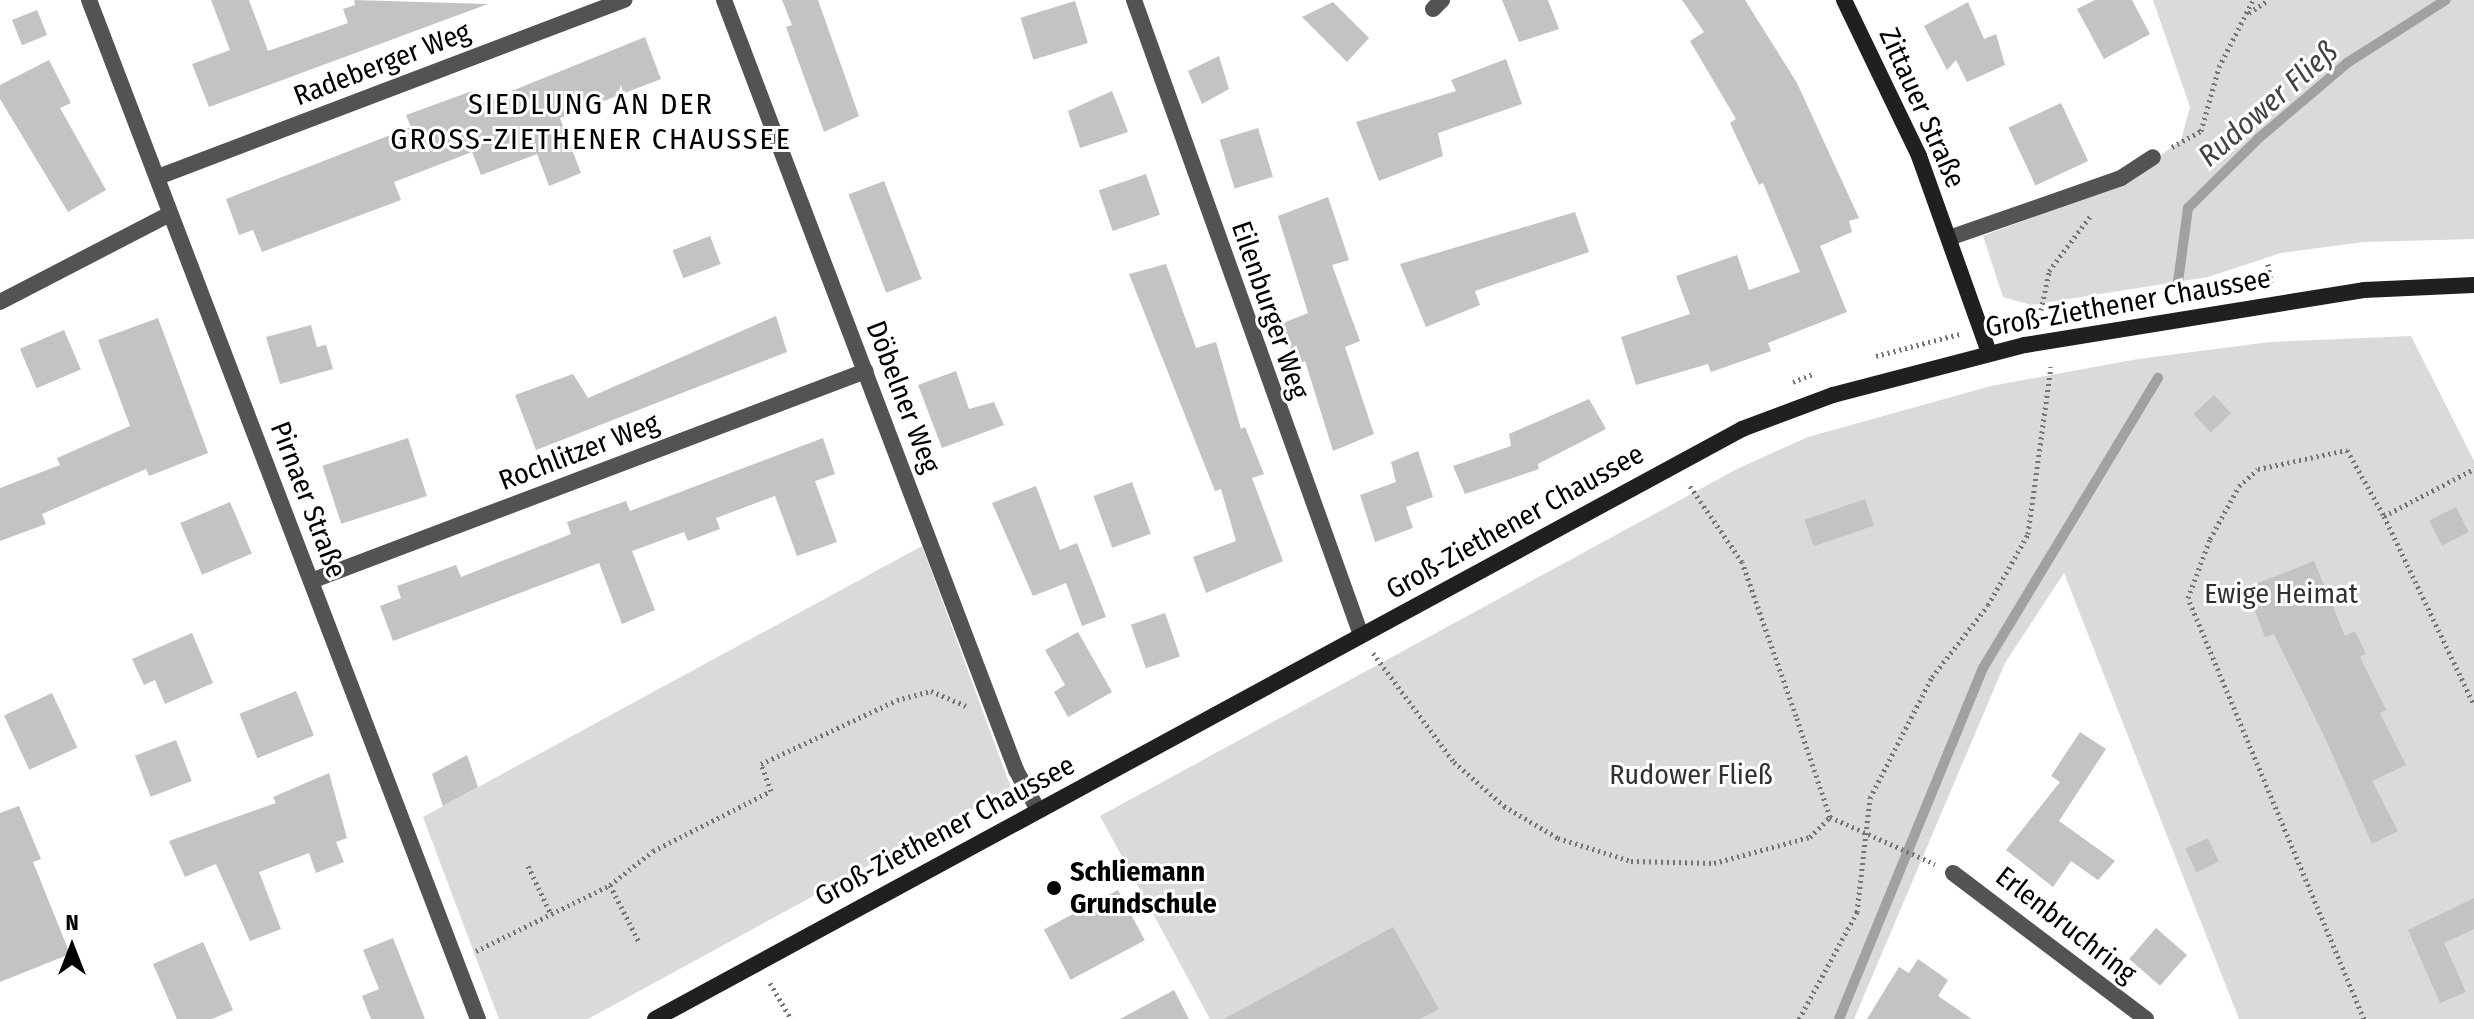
<!DOCTYPE html>
<html>
<head>
<meta charset="utf-8">
<style>
  body { margin:0 }
  #map { position:relative; width:2474px; height:1019px; overflow:hidden; background:#fff; font-family:"Fira Sans Condensed",sans-serif }
  div>[style] { position:absolute }
  [style*='--x'] { left:calc(var(--x)*1px); top:calc(var(--y)*1px); width:calc(var(--w)*1px); rotate:calc(var(--a)*1deg) }
  .green>* { inset:0; background:#dadada }
  .stream>* { height:10px; margin:-5px; padding:0 5px; transform-origin:5px; border-radius:5px; background:#a1a1a1 }
  .building>* { inset:0; background:#c3c3c3; transform-origin:0 0 }
  .path>* { height:5px; margin-top:-2.5px; transform-origin:0; background:repeating-linear-gradient(90deg,#757575 0 2px,transparent 0 6px) }
  .lane>* { height:16px; margin:-8px; padding:0 8px; transform-origin:8px; border-radius:8px; background:#535353 }
  .street>* { height:16px; margin:-8px; padding:0 8px; transform-origin:8px; border-radius:8px; background:#535353 }
  .secondary>* { height:16px; margin:-8px; padding:0 8px; transform-origin:8px; border-radius:8px; background:#202020 }
  .dots>* { width:22px; height:22px; translate:-50% -50%; box-sizing:border-box; border:4px solid #fff; border-radius:50% }
  span { translate:-50% -50%; white-space:nowrap; text-align:center; line-height:1.15; -webkit-text-stroke:6px #fff; paint-order:stroke }
  .street-label { font-size:28px; color:#000 }
  .park-label { font-size:28px; color:#313131 }
  .poi-label { font-size:28px; color:#000; font-weight:700 }
  .left { translate:0 -50%; text-align:left }
  .neighbourhood-label { font-size:30px; color:#000; letter-spacing:2px }
  .water-label { font-size:30px; color:#424242; font-style:italic }
  .north { position:absolute; left:32px; top:907px; width:80px; height:80px; -webkit-text-stroke:6px #fff; paint-order:stroke; rotate:0deg; font-size:22px; font-weight:700; line-height:32px; text-align:center; color:#000 }
  .north::after { content:''; display:block; margin:auto; width:28px; height:36px; background:#000; clip-path:polygon(50% 0,100% 100%,50% 72%,0 100%) }
</style>
</head>
<body>
<div id="map">
  <div class="green">
    <i style="clip-path:polygon(2153px 0,2474px 0,2474px 239px,2364px 242px,2281px 253px,2208px 277px,2031px 305px,2003px 297px,1983px 236px,2124px 183px,2181px 140px,2190px 107px)"></i>
    <i style="clip-path:polygon(2411px 336px,2474px 461px,2474px 1019px,2239px 1019px,2064px 573px,2005px 663px,1854px 1019px,1210px 1019px,1100px 816px,1737px 469px,1808px 437px,1991px 386px,2138px 359px,2270px 342px)"></i>
    <i style="clip-path:polygon(922px 546px,1011px 788px,588px 1019px,499px 1019px,423px 817px)"></i>
  </div>
  <div class="stream">
    <i style="--x:2178;--y:282;--w:75;--a:-82.3"></i>
    <i style="--x:2188;--y:208;--w:100;--a:-44.6"></i>
    <i style="--x:2259;--y:138;--w:116;--a:-40.4"></i>
    <i style="--x:2347;--y:63;--w:117;--a:-32.5"></i>
    <i style="--x:1839;--y:1019;--w:379;--a:-67.7"></i>
    <i style="--x:1983;--y:668;--w:339;--a:-58.9"></i>
  </div>
  <div class="building">
    <i style="clip-path:polygon(211px 0,249px 0,268px 51px,348px 23px,343px 9px,355px 5px,354px 0,488px 4px,209px 107px,192px 64px,230px 50px)"></i>
    <i style="clip-path:polygon(782px 0,818px 0,859px 116px,824px 132px,786px 27px,792px 25px)"></i>
    <i style="clip-path:polygon(1502px 0,1548px 0,1559px 29px,1519px 42px)"></i>
    <i style="clip-path:polygon(1682px 0,1745px 0,1797px 83px,1859px 218px,1849px 221px,1852px 232px,1820px 246px,1847px 312px,1768px 343px,1771px 351px,1711px 372px,1708px 364px,1636px 385px,1621px 337px,1690px 314px,1676px 276px,1737px 255px,1749px 290px,1800px 272px,1763px 183px,1759px 185px,1730px 123px,1736px 119px,1690px 41px,1704px 32px)"></i>
    <i style="clip-path:polygon(2095px 0,2132px 0,2150px 34px,2104px 59px,2077px 9px)"></i>
    <i style="left:1075px;top:1px;width:44px;height:57px;rotate:73deg"></i>
    <i style="clip-path:polygon(1333px 2px,1369px 38px,1347px 62px,1302px 17px)"></i>
    <i style="clip-path:polygon(1968px 2px,1984px 39px,1996px 34px,2005px 65px,1967px 82px,1956px 60px,1947px 70px,1924px 26px)"></i>
    <i style="left:37px;top:10px;width:27px;height:27px;rotate:68deg"></i>
    <i style="clip-path:polygon(645px 37px,661px 79px,560px 118px,581px 173px,549px 186px,537px 154px,481px 175px,472px 152px,394px 182px,401px 200px,262px 252px,253px 230px,239px 235px,226px 199px,411px 127px,406px 115px,472px 91px,477px 105px)"></i>
    <i style="clip-path:polygon(1219px 56px,1229px 89px,1202px 104px,1188px 71px)"></i>
    <i style="clip-path:polygon(1506px 59px,1522px 104px,1438px 133px,1443px 156px,1379px 181px,1356px 122px,1456px 91px,1451px 80px)"></i>
    <i style="clip-path:polygon(49px 60px,71px 103px,60px 108px,106px 190px,68px 212px,0 99px,0 85px)"></i>
    <i style="clip-path:polygon(1112px 91px,1128px 132px,1080px 148px,1068px 111px)"></i>
    <i style="left:2061px;top:103px;width:64px;height:58px;rotate:65deg"></i>
    <i style="left:1258px;top:128px;width:51px;height:40px;rotate:73deg"></i>
    <i style="left:1146px;top:174px;width:43px;height:50px;rotate:71deg"></i>
    <i style="left:884px;top:181px;width:105px;height:38px;rotate:69deg"></i>
    <i style="clip-path:polygon(1328px 197px,1349px 260px,1332px 265px,1360px 341px,1345px 347px,1374px 434px,1333px 451px,1305px 361px,1295px 365px,1283px 323px,1308px 313px,1278px 216px)"></i>
    <i style="clip-path:polygon(1575px 212px,1589px 252px,1475px 291px,1480px 305px,1426px 327px,1400px 264px)"></i>
    <i style="left:710px;top:236px;width:30px;height:40px;rotate:69deg"></i>
    <i style="clip-path:polygon(1166px 264px,1196px 348px,1216px 342px,1241px 429px,1245px 427px,1264px 474px,1252px 478px,1283px 561px,1206px 593px,1193px 557px,1236px 541px,1221px 489px,1215px 491px,1129px 274px)"></i>
    <i style="clip-path:polygon(776px 316px,787px 352px,536px 450px,515px 395px,573px 374px,588px 398px)"></i>
    <i style="clip-path:polygon(158px 318px,208px 453px,149px 476px,146px 469px,42px 514px,46px 524px,0 541px,0 488px,60px 465px,57px 458px,130px 426px,98px 340px)"></i>
    <i style="clip-path:polygon(311px 325px,317px 347px,326px 345px,333px 369px,280px 384px,266px 337px)"></i>
    <i style="left:64px;top:330px;width:43px;height:48px;rotate:67deg"></i>
    <i style="clip-path:polygon(956px 371px,969px 409px,994px 402px,1004px 425px,942px 448px,918px 385px)"></i>
    <i style="left:2214px;top:395px;width:25px;height:28px;rotate:47deg"></i>
    <i style="clip-path:polygon(1589px 399px,1606px 429px,1538px 464px,1539px 469px,1465px 494px,1453px 466px,1511px 446px,1509px 434px)"></i>
    <i style="left:408px;top:438px;width:61px;height:90px;rotate:72deg"></i>
    <i style="clip-path:polygon(823px 438px,835px 474px,815px 481px,837px 542px,797px 556px,775px 496px,716px 518px,720px 529px,688px 541px,684px 532px,632px 551px,655px 610px,622px 624px,599px 563px,393px 641px,380px 606px,401px 598px,397px 586px,456px 565px,461px 577px,571px 534px,567px 522px,626px 501px,630px 511px)"></i>
    <i style="clip-path:polygon(1418px 451px,1433px 497px,1406px 507px,1413px 528px,1375px 542px,1360px 495px,1396px 482px,1391px 462px)"></i>
    <i style="left:1132px;top:482px;width:55px;height:41px;rotate:70deg"></i>
    <i style="clip-path:polygon(1036px 486px,1060px 550px,1077px 543px,1106px 617px,1082px 626px,1066px 583px,1033px 596px,992px 503px)"></i>
    <i style="left:1865px;top:499px;width:28px;height:64px;rotate:71deg"></i>
    <i style="left:230px;top:502px;width:56px;height:54px;rotate:67deg"></i>
    <i style="left:2456px;top:507px;width:28px;height:30px;rotate:63deg"></i>
    <i style="clip-path:polygon(2314px 561px,2345px 636px,2355px 631px,2366px 654px,2360px 657px,2386px 710px,2380px 713px,2406px 765px,2372px 781px,2398px 831px,2372px 844px,2326px 740px,2274px 634px,2265px 637px,2246px 588px)"></i>
    <i style="left:1165px;top:613px;width:46px;height:36px;rotate:71deg"></i>
    <i style="clip-path:polygon(1078px 632px,1112px 692px,1068px 717px,1054px 692px,1065px 685px,1045px 650px)"></i>
    <i style="clip-path:polygon(192px 633px,213px 683px,165px 704px,155px 680px,144px 685px,132px 659px)"></i>
    <i style="left:296px;top:691px;width:48px;height:61px;rotate:68deg"></i>
    <i style="left:52px;top:693px;width:60px;height:53px;rotate:65deg"></i>
    <i style="clip-path:polygon(2080px 732px,2106px 749px,2059px 821px,2115px 861px,2098px 880px,2071px 861px,2053px 887px,2006px 850px,2060px 782px,2051px 776px)"></i>
    <i style="left:176px;top:740px;width:44px;height:44px;rotate:69deg"></i>
    <i style="clip-path:polygon(467px 755px,478px 787px,443px 806px,432px 774px)"></i>
    <i style="clip-path:polygon(329px 773px,347px 838px,336px 842px,344px 862px,316px 873px,309px 853px,259px 872px,281px 929px,250px 941px,216px 864px,185px 877px,169px 841px,276px 803px,273px 797px)"></i>
    <i style="clip-path:polygon(19px 806px,41px 859px,33px 862px,70px 954px,0 982px,0 813px)"></i>
    <i style="left:2208px;top:838px;width:26px;height:25px;rotate:65deg"></i>
    <i style="left:1118px;top:890px;width:57px;height:84px;rotate:62deg"></i>
    <i style="clip-path:polygon(2474px 898px,2474px 929px,2444px 943px,2466px 992px,2440px 1003px,2408px 930px)"></i>
    <i style="clip-path:polygon(1393px 927px,1439px 1009px,1420px 1019px,1224px 1019px)"></i>
    <i style="left:2156px;top:928px;width:41px;height:41px;rotate:41deg"></i>
    <i style="clip-path:polygon(393px 938px,425px 1019px,371px 1019px,362px 996px,379px 989px,363px 950px)"></i>
    <i style="clip-path:polygon(203px 942px,233px 1010px,212px 1019px,177px 1019px,153px 964px)"></i>
    <i style="clip-path:polygon(1918px 959px,1948px 980px,1938px 996px,1972px 1019px,1867px 1019px,1899px 967px,1909px 973px)"></i>
    <i style="clip-path:polygon(1174px 990px,1189px 1019px,1120px 1019px)"></i>
  </div>
  <div class="path">
    <i style="--x:2249;--y:13;--w:23;--a:-34"></i>
    <i style="--x:2172;--y:147;--w:33;--a:-29"></i>
    <i style="--x:2201;--y:131;--w:66;--a:-74.3"></i>
    <i style="--x:2219;--y:67;--w:75;--a:-63.1"></i>
    <i style="--x:2268;--y:264;--w:19;--a:81"></i>
    <i style="--x:2041;--y:310;--w:40;--a:-78"></i>
    <i style="--x:2049;--y:271;--w:70;--a:-53.1"></i>
    <i style="--x:1876;--y:356;--w:86;--a:-14.8"></i>
    <i style="--x:1793;--y:382;--w:22;--a:-22"></i>
    <i style="--x:2384;--y:516;--w:209;--a:64.5"></i>
    <i style="--x:1373;--y:653;--w:136;--a:53.4"></i>
    <i style="--x:1454;--y:762;--w:67;--a:41.3"></i>
    <i style="--x:1504;--y:806;--w:63;--a:30.7"></i>
    <i style="--x:1558;--y:838;--w:77;--a:17.5"></i>
    <i style="--x:1631;--y:861;--w:83;--a:1.4"></i>
    <i style="--x:1714;--y:863;--w:99;--a:-15.2"></i>
    <i style="--x:1810;--y:837;--w:28;--a:-45"></i>
    <i style="--x:1830;--y:817;--w:107;--a:-108.6"></i>
    <i style="--x:1796;--y:716;--w:163;--a:-109.3"></i>
    <i style="--x:1742;--y:562;--w:96;--a:-124.4"></i>
    <i style="--x:1830;--y:817;--w:115;--a:24.1"></i>
    <i style="--x:528;--y:866;--w:53;--a:64.4"></i>
    <i style="--x:610;--y:885;--w:64;--a:63"></i>
    <i style="--x:476;--y:951;--w:149;--a:-26.2"></i>
    <i style="--x:610;--y:885;--w:55;--a:-38.3"></i>
    <i style="--x:653;--y:851;--w:132;--a:-27"></i>
    <i style="--x:771;--y:791;--w:29;--a:-110"></i>
    <i style="--x:761;--y:764;--w:150;--a:-25.2"></i>
    <i style="--x:897;--y:700;--w:35;--a:-15"></i>
    <i style="--x:931;--y:691;--w:38;--a:23"></i>
    <i style="--x:770;--y:983;--w:42;--a:59.7"></i>
    <i style="--x:1799;--y:1019;--w:122;--a:-61.5"></i>
    <i style="--x:1857;--y:912;--w:115;--a:-83.5"></i>
    <i style="--x:1870;--y:798;--w:136;--a:-62.9"></i>
    <i style="--x:1932;--y:677;--w:91;--a:-52.1"></i>
    <i style="--x:1988;--y:605;--w:81;--a:-60.6"></i>
    <i style="--x:2028;--y:534;--w:169;--a:-82.2"></i>
    <i style="--x:2364;--y:1019;--w:456;--a:-112.7"></i>
    <i style="--x:2188;--y:598;--w:63;--a:-69.6"></i>
    <i style="--x:2210;--y:539;--w:60;--a:-61.3"></i>
    <i style="--x:2239;--y:486;--w:25;--a:-42"></i>
    <i style="--x:2258;--y:469;--w:91;--a:-12.1"></i>
    <i style="--x:2347;--y:450;--w:76;--a:60.7"></i>
    <i style="--x:2384;--y:516;--w:102;--a:-27.6"></i>
  </div>
  <div class="lane">
    <i style="--x:724;--y:0;--w:824;--a:69.23"></i>
    <i style="--x:1016;--y:770;--w:46;--a:61.2"></i>
    <i style="--x:158;--y:177;--w:499;--a:-20.8"></i>
    <i style="--x:1949;--y:238;--w:182;--a:-19.2"></i>
    <i style="--x:2121;--y:178;--w:38;--a:-33"></i>
    <i style="--x:311;--y:581;--w:593;--a:-20.73"></i>
  </div>
  <div class="street">
    <i style="--x:89;--y:0;--w:1091;--a:69.11"></i>
    <i style="--x:1134;--y:0;--w:674;--a:70.33"></i>
    <i style="--x:1433;--y:9;--w:13;--a:-45"></i>
    <i style="--x:0;--y:302;--w:191;--a:-27.4"></i>
    <i style="--x:1953;--y:873;--w:242;--a:37.1"></i>
  </div>
  <div class="secondary">
    <i style="--x:1844;--y:0;--w:173;--a:64.3"></i>
    <i style="--x:1919;--y:156;--w:209;--a:70.4"></i>
    <i style="--x:655;--y:1019;--w:1237;--a:-28.49"></i>
    <i style="--x:1742;--y:429;--w:97;--a:-20.5"></i>
    <i style="--x:1833;--y:395;--w:198;--a:-14.6"></i>
    <i style="--x:2025;--y:345;--w:343;--a:-9.2"></i>
    <i style="--x:2364;--y:290;--w:110;--a:-2.6"></i>
  </div>
  <div class="dots">
    <i style="left:1054px;top:888px;background:#000"></i>
  </div>
  <div class="street-label">
    <span style="left:382px;top:64px;rotate:-21deg">Radeberger Weg</span>
    <span style="left:1922px;top:108px;rotate:66deg">Zittauer Straße</span>
    <span style="left:2128px;top:303px;rotate:-10deg">Groß-Ziethener Chaussee</span>
    <span style="left:1270px;top:310px;rotate:71deg">Eilenburger Weg</span>
    <span style="left:903px;top:397px;rotate:69deg">Döbelner Weg</span>
    <span style="left:579px;top:452px;rotate:-21deg">Rochlitzer Weg</span>
    <span style="left:308px;top:500px;rotate:69deg">Pirnaer Straße</span>
    <span style="left:1515px;top:522px;rotate:-29deg">Groß-Ziethener Chaussee</span>
    <span style="left:945px;top:831px;rotate:-28deg">Groß-Ziethener Chaussee</span>
    <span style="left:2066px;top:925px;rotate:38deg">Erlenbruchring</span>
  </div>
  <div class="park-label">
    <span style="left:2281px;top:594px">Ewige Heimat</span>
    <span style="left:1691px;top:775px">Rudower Fließ</span>
  </div>
  <div class="poi-label">
    <span class="left" style="left:1070px;top:888px">Schliemann<br>Grundschule</span>
  </div>
  <div class="neighbourhood-label">
    <span style="left:591px;top:121px">SIEDLUNG AN DER<br>GROSS-ZIETHENER CHAUSSEE</span>
  </div>
  <div class="water-label">
    <span style="left:2268px;top:104px;rotate:-41deg">Rudower Fließ</span>
  </div>
  <div class="north">N</div>
</div>
</body>
</html>
